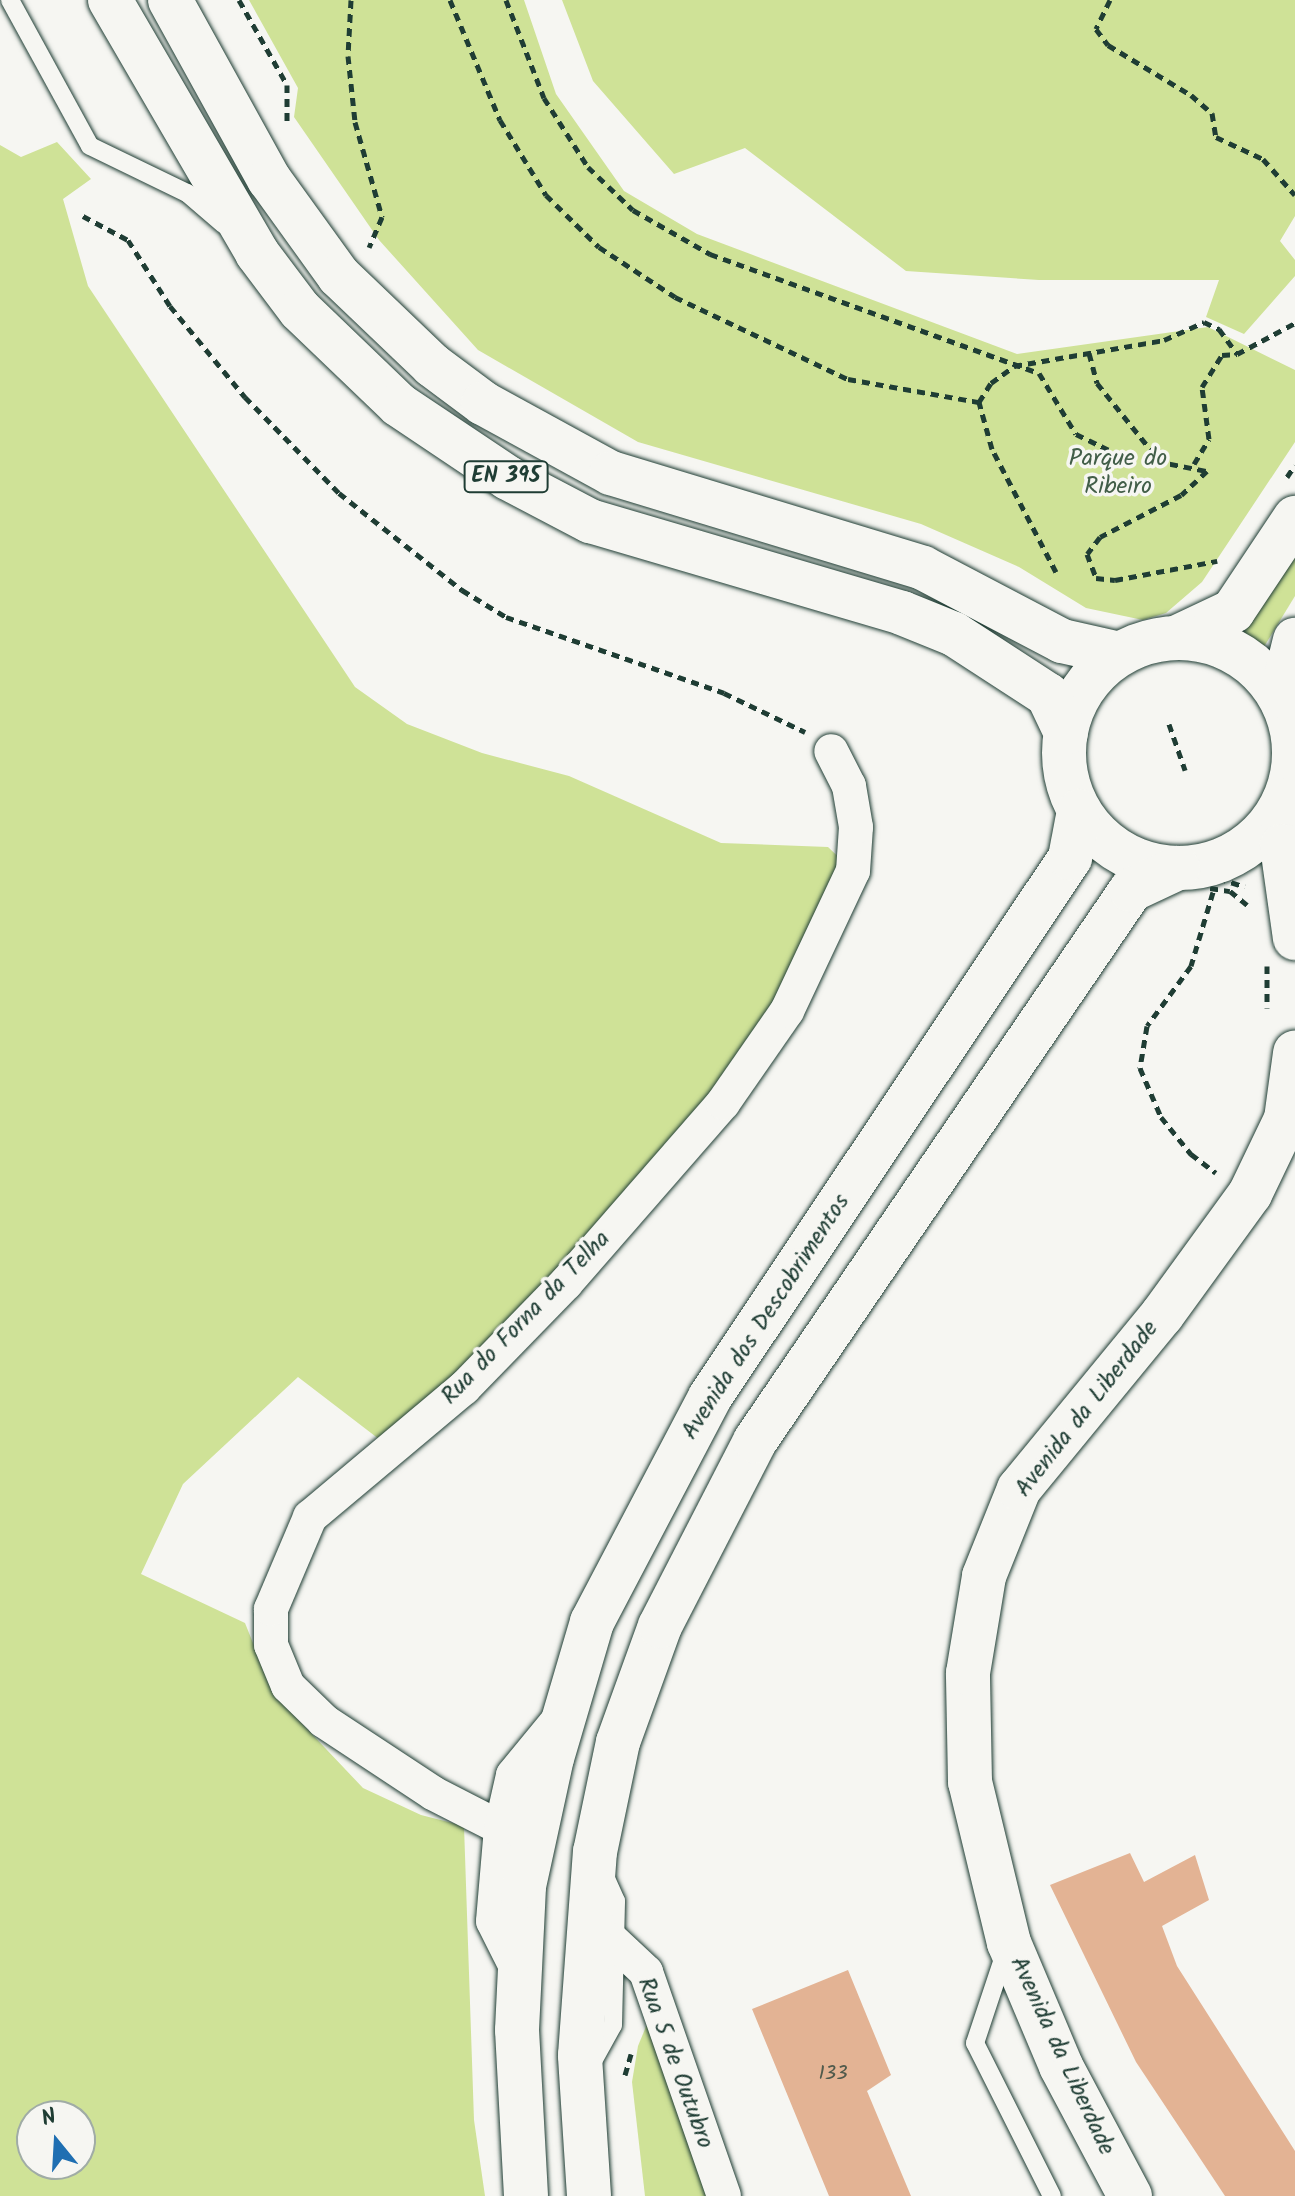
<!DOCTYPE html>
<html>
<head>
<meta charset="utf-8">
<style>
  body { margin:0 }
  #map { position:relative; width:1295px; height:2196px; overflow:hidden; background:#f6f6f2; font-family:Kalam,sans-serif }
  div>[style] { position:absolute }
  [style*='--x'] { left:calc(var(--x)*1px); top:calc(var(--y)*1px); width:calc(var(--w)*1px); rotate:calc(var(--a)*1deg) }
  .green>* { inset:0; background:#cfe297 }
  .building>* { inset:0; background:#e3b394 }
  .path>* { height:5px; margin-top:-2.5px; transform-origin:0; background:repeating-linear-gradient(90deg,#1f3d34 0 8px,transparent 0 14px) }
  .roads { filter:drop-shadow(0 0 2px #1f3d34) drop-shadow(0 0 2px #1f3d34) }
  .lane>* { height:18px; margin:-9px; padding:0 9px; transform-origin:9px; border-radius:9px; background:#f6f6f2 }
  .street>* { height:34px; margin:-17px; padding:0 17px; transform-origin:17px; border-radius:17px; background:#f6f6f2 }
  .secondary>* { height:44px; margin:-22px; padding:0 22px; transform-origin:22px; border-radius:22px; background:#f6f6f2 }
  .secondary>.ring { margin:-22px; padding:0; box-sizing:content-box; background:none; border:44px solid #f6f6f2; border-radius:50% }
  .primary>* { height:44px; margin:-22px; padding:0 22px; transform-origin:22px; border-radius:22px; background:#f6f6f2 }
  span { translate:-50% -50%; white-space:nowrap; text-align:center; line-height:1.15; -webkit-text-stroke:7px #f6f6f2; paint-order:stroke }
  .number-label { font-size:20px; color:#505a4c }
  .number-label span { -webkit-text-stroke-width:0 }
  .shield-label span { padding:2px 6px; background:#f6f6f2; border:2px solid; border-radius:6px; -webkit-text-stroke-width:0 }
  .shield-label { font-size:22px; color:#1f3d34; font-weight:700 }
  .park-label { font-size:24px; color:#425e48 }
  .street-label { font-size:24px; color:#1f3d34 }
  .north { position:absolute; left:16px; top:2100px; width:80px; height:80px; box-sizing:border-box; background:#f6f6f2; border:2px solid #a0aca6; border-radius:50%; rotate:342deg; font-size:22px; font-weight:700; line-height:32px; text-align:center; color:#1f3d34 }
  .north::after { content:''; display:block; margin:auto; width:28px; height:36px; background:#1f6fb2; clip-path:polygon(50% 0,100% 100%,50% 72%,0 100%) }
</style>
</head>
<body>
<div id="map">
  <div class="green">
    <i style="clip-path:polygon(249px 0,524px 0,556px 94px,624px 191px,697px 234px,1017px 354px,1208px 327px,1295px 370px,1295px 442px,1202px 582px,1166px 613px,1143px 620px,1086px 608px,1019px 567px,921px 524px,638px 442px,478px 350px,379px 240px,294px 117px,298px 88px)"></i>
    <i style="clip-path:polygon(562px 0,1295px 0,1295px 216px,1280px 241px,1295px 260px,1295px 276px,1244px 334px,1206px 317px,1219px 280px,1039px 280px,906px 271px,745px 148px,674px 174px,593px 81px)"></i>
    <i style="clip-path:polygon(evenodd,57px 142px,91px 179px,63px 199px,88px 286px,355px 687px,407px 724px,482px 753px,569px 776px,721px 843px,828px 847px,853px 871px,723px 1103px,388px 1446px,298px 1377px,183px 1484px,141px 1574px,245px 1623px,273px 1693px,363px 1788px,421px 1815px,464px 1826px,474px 2120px,485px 2196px,0 2196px,0 145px,21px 157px,57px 142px,32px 2116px,80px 2116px,80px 2164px,32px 2164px,32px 2116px)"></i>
    <i style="clip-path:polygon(1295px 557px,1295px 596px,1262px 650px,1243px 633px)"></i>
    <i style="clip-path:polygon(652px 2012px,722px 2196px,645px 2196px,632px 2082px,638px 2046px)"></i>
  </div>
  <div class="building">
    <i style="clip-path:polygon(1130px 1853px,1144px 1882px,1195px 1855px,1209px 1900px,1162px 1926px,1177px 1966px,1295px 2151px,1295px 2196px,1225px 2196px,1136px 2062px,1050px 1885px)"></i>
    <i style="clip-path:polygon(848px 1970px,891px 2075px,867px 2091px,911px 2196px,829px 2196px,752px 2009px)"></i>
  </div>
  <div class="path">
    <i style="--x:239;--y:0;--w:98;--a:60.5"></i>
    <i style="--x:287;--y:85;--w:39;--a:90"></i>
    <i style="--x:351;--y:0;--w:56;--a:93.1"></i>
    <i style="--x:348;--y:56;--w:66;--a:83.9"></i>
    <i style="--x:355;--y:122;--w:99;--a:74.1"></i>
    <i style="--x:382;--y:217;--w:33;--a:113"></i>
    <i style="--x:450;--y:0;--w:130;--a:67.4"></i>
    <i style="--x:500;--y:120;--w:88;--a:58.5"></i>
    <i style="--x:546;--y:195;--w:74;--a:44.5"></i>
    <i style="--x:599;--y:247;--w:91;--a:33.3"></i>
    <i style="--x:675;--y:297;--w:191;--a:25.4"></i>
    <i style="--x:848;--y:379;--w:133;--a:10"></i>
    <i style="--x:506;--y:0;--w:105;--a:68.8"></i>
    <i style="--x:544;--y:98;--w:82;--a:57.5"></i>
    <i style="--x:588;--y:167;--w:62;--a:43.7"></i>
    <i style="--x:633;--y:210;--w:89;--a:29.7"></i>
    <i style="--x:710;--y:254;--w:350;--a:19.9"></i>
    <i style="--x:1039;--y:373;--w:71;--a:58.8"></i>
    <i style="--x:1076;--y:434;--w:43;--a:26"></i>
    <i style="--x:1115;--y:453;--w:94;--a:11.1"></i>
    <i style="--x:1207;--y:471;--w:35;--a:137"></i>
    <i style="--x:1181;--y:495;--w:91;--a:152.6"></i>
    <i style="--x:1100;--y:537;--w:21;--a:127"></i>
    <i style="--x:1087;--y:554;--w:26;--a:69"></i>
    <i style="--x:1096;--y:578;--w:19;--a:6"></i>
    <i style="--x:1115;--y:580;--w:104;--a:-10.6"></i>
    <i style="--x:1110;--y:0;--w:32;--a:116"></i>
    <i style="--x:1096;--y:29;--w:20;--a:53"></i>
    <i style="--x:1108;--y:45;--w:97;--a:31.1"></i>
    <i style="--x:1191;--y:95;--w:28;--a:41"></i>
    <i style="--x:1212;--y:113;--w:24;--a:81"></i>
    <i style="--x:1216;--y:137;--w:52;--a:25.1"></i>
    <i style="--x:1263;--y:159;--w:48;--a:48.4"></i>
    <i style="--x:83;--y:216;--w:51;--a:28.1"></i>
    <i style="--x:128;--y:240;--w:78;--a:57.5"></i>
    <i style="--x:170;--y:306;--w:118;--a:50.5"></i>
    <i style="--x:245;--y:397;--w:134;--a:45.6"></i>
    <i style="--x:339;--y:493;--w:157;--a:38.3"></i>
    <i style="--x:462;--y:590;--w:52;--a:31.5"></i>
    <i style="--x:506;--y:617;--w:231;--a:19.2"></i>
    <i style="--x:724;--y:693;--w:90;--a:25.7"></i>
    <i style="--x:1089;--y:353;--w:31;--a:75"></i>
    <i style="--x:1097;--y:383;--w:105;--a:51.2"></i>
    <i style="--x:1194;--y:464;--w:29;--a:-59"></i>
    <i style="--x:1209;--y:439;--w:52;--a:-97.7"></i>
    <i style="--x:1202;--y:387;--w:38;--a:-58"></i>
    <i style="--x:1222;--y:355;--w:15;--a:-4"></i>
    <i style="--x:1237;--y:354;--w:66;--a:-28.1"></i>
    <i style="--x:1287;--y:477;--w:14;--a:-56"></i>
    <i style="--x:1056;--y:572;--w:139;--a:-117.5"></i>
    <i style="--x:992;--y:449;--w:49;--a:-105.5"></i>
    <i style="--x:979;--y:402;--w:22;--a:-58"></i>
    <i style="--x:991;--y:383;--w:29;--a:-36"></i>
    <i style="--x:1014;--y:366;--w:152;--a:-9.8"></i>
    <i style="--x:1164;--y:340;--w:44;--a:-24.2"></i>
    <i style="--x:1204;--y:322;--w:17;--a:25"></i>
    <i style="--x:1219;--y:329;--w:31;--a:54"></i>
    <i style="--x:1169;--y:724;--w:49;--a:70.8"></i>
    <i style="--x:1218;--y:878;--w:28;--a:18"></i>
    <i style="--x:1210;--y:888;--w:20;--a:9"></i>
    <i style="--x:1230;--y:891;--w:22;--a:39"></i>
    <i style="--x:1213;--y:892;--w:77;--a:106.6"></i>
    <i style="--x:1191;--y:966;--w:74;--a:126.3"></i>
    <i style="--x:1147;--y:1026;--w:43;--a:99.5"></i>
    <i style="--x:1140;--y:1068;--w:53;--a:66.8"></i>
    <i style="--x:1161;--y:1117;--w:48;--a:51"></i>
    <i style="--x:1191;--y:1154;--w:31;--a:37"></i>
    <i style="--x:1267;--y:966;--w:42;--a:90"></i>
    <i style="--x:625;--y:2075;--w:22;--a:-74"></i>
  </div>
  <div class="roads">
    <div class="lane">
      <i style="--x:10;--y:0;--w:166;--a:61.3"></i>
      <i style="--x:90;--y:146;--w:108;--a:25.9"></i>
      <i style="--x:187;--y:193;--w:48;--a:40.7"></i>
      <i style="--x:1005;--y:1953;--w:95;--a:108.4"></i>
      <i style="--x:975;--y:2043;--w:171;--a:63.3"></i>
      <i style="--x:593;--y:2061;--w:41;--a:-60.9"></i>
      <i style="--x:613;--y:2025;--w:124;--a:-88.6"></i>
      <i style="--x:616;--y:1901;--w:30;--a:-114"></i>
    </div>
    <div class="street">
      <i style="--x:501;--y:1828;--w:76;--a:-152.8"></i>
      <i style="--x:433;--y:1793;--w:131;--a:-146.6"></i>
      <i style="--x:324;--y:1721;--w:50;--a:-135.8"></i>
      <i style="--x:288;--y:1686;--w:44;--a:-112.5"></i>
      <i style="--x:271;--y:1645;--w:36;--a:-90"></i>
      <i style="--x:271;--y:1609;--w:100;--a:-67"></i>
      <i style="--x:310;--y:1517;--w:201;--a:-40"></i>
      <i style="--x:464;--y:1388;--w:146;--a:-45.8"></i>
      <i style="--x:566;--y:1283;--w:239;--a:-48.9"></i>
      <i style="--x:723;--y:1103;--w:112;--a:-55.2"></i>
      <i style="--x:787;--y:1011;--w:155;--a:-64.8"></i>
      <i style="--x:853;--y:871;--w:44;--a:-86.1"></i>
      <i style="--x:856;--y:827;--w:42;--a:-99.7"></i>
      <i style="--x:849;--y:786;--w:39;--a:-117"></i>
      <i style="--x:612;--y:1940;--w:47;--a:43.3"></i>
      <i style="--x:646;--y:1972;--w:237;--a:70.8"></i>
      <i style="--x:520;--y:1975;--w:60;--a:-116.6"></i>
      <i style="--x:493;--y:1921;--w:93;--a:-85.1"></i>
      <i style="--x:501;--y:1828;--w:54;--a:-77.2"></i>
      <i style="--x:513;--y:1775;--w:74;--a:-50.5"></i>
    </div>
    <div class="secondary">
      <i style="--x:1178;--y:637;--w:61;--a:-25.3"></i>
      <i style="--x:1233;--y:611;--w:112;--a:-56.3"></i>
      <i class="ring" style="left:1064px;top:638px;width:186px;height:186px"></i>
      <i style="--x:1281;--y:696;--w:58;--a:-76"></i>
      <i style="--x:1285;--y:800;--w:46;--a:93.7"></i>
      <i style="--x:1282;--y:846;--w:93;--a:82"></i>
      <i style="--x:526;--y:2196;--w:166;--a:-93.1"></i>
      <i style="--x:517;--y:2030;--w:144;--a:-87.2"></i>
      <i style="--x:524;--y:1886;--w:131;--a:-77.7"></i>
      <i style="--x:552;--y:1758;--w:142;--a:-73.6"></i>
      <i style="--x:592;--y:1622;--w:254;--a:-62.3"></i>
      <i style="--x:710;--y:1397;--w:648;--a:-56.26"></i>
      <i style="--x:1070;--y:858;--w:48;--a:-79.2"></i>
      <i style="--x:589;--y:2196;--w:141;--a:-93.7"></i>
      <i style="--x:580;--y:2055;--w:204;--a:-85.8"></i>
      <i style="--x:595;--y:1852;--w:112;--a:-78.2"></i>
      <i style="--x:618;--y:1742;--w:123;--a:-70.1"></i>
      <i style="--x:660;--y:1626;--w:208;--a:-62.8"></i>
      <i style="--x:755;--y:1441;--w:667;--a:-55.69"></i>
      <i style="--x:1131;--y:890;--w:52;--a:-25.1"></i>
      <i style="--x:1130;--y:2196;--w:147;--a:-118"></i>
      <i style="--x:1061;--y:2066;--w:134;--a:-112.9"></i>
      <i style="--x:1009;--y:1943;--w:166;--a:-103.6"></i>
      <i style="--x:970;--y:1782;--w:109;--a:-91.1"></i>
      <i style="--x:968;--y:1673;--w:98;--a:-80.6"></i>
      <i style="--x:984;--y:1576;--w:94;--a:-68.1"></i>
      <i style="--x:1019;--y:1489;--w:225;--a:-50.6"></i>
      <i style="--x:1162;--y:1315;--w:150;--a:-54"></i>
      <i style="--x:1250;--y:1194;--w:83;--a:-64.4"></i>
      <i style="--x:1286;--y:1119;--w:67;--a:-82.2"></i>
    </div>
    <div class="primary">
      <i style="--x:110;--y:0;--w:293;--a:59.8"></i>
      <i style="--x:257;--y:253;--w:71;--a:53"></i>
      <i style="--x:300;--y:310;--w:137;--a:43.8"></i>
      <i style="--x:399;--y:405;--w:131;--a:33.8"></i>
      <i style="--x:508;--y:478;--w:93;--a:27.7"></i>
      <i style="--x:590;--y:521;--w:325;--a:16.4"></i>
      <i style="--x:902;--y:613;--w:56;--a:22"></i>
      <i style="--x:954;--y:634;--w:112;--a:33"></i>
      <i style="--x:1048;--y:695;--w:42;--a:64.7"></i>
      <i style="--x:170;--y:0;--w:205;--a:61.1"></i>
      <i style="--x:269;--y:179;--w:120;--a:54.2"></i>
      <i style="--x:339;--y:276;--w:129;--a:43.7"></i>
      <i style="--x:432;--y:365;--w:64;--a:36.7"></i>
      <i style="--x:483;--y:403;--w:146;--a:28.7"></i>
      <i style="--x:611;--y:473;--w:326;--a:16.9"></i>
      <i style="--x:923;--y:568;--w:157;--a:27.7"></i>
      <i style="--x:1062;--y:641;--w:59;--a:12.6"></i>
    </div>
  </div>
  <div class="number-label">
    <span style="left:833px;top:2074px">133</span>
  </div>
  <div class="shield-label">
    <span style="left:506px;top:477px">EN 395</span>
  </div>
  <div class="park-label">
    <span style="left:1118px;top:473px">Parque do<br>Ribeiro</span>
  </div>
  <div class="street-label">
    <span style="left:766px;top:1317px;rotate:-57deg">Avenida dos Descobrimentos</span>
    <span style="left:526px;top:1318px;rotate:-46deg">Rua do Forna da Telha</span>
    <span style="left:1087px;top:1409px;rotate:-52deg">Avenida da Liberdade</span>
    <span style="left:1062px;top:2056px;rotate:65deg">Avenida da Liberdade</span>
    <span style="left:675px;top:2063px;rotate:70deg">Rua 5 de Outubro</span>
  </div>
  <div class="north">N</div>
</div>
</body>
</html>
